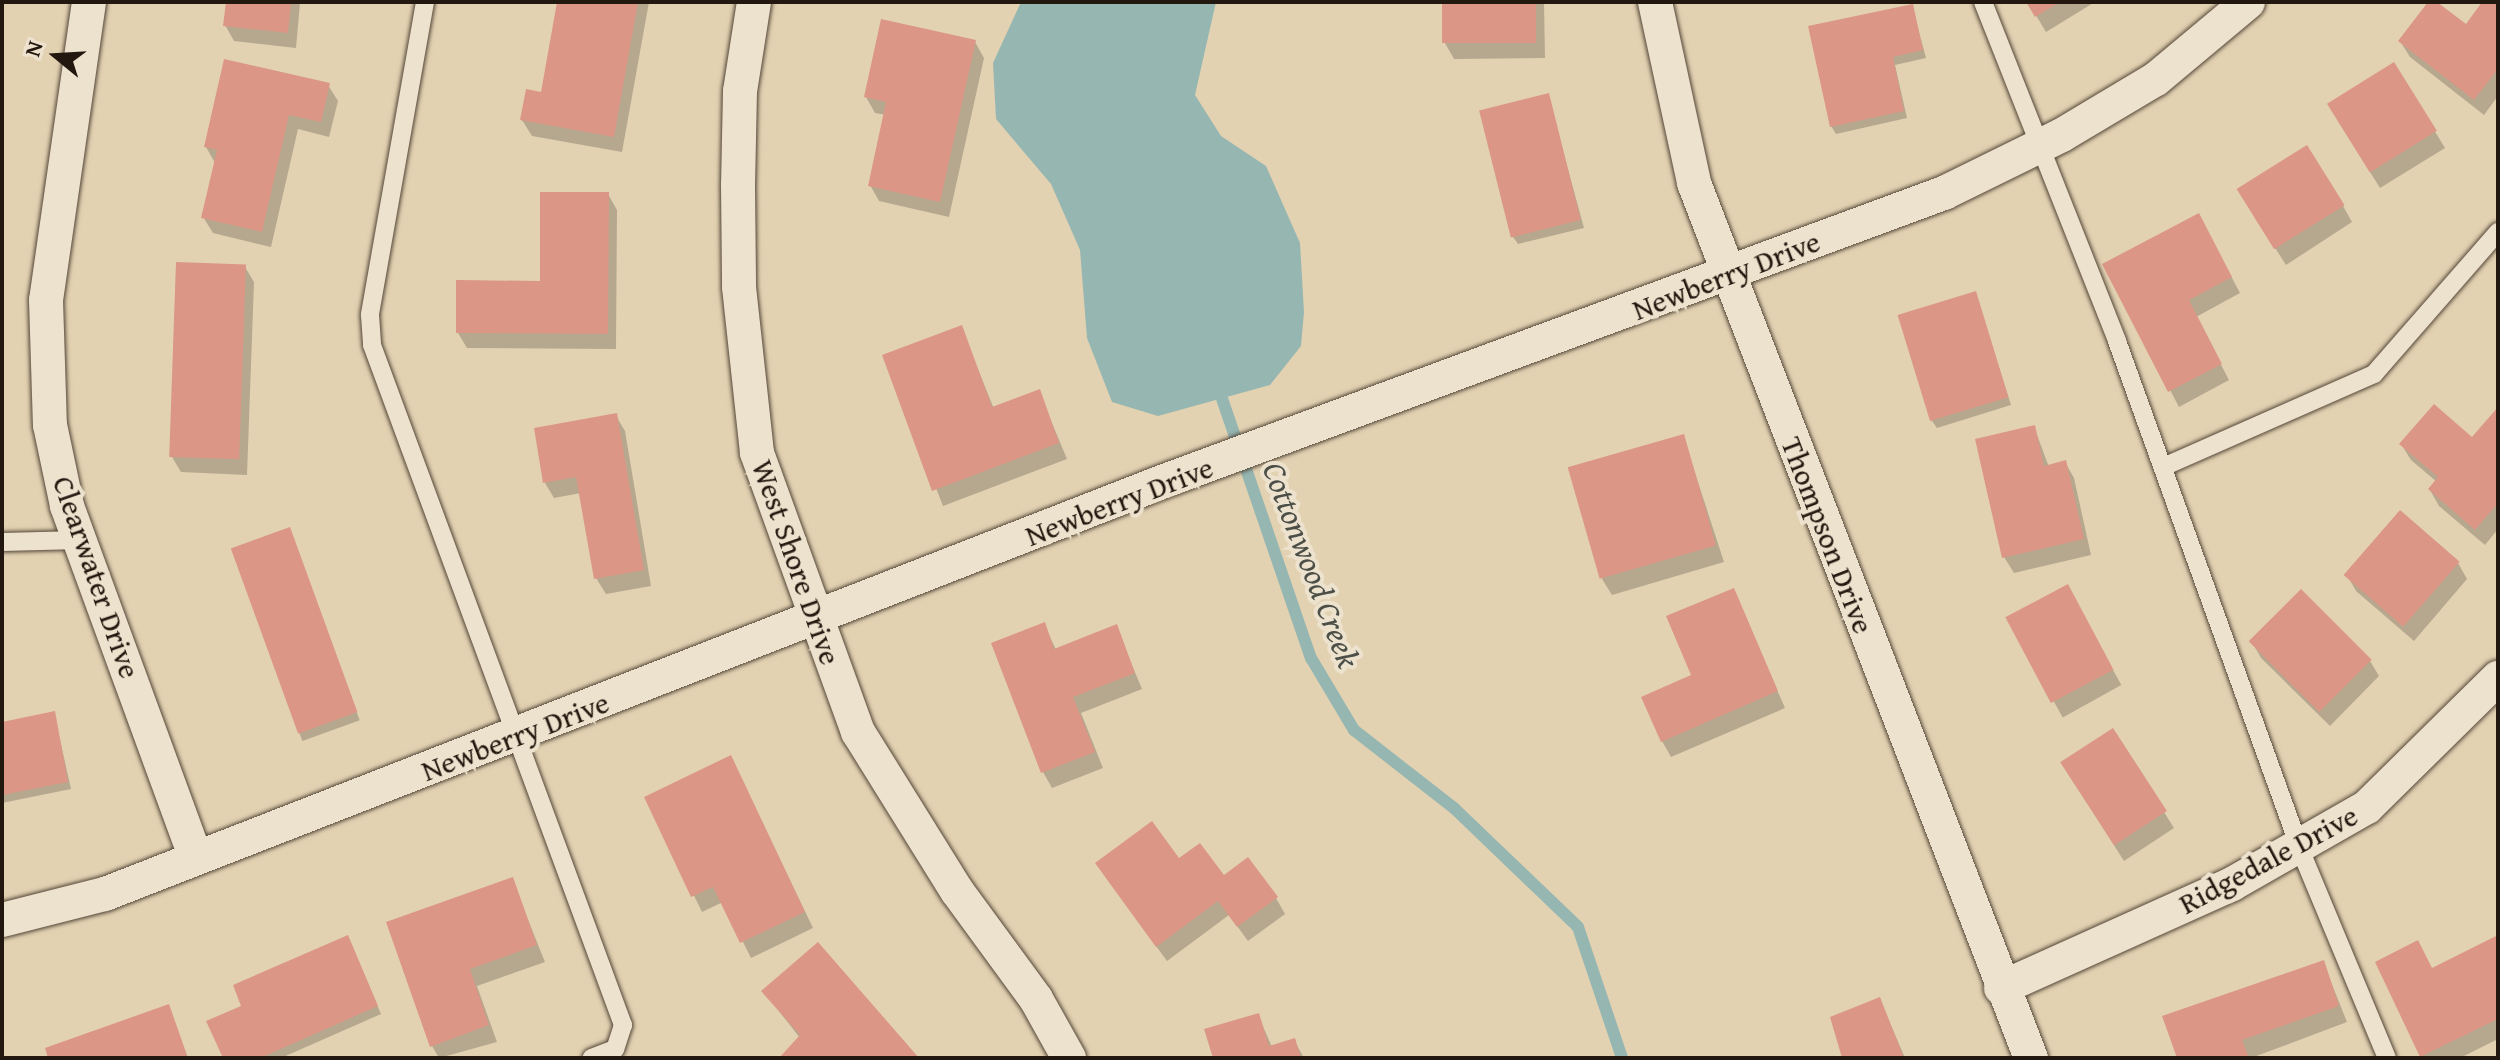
<!DOCTYPE html>
<html>
<head>
<meta charset="utf-8">
<style>
  body { margin:0 }
  #map { position:relative; width:2500px; height:1060px; overflow:hidden; background:#e3d2b2; font-family:"Gentium Book Plus",serif }
  div>[style] { position:absolute }
  [style*='--x'] { left:calc(var(--x)*1px); top:calc(var(--y)*1px); width:calc(var(--w)*1px); rotate:calc(var(--a)*1deg) }
  .water>* { inset:0; background:#96b6b1 }
  .shadow>* { inset:0; background:#0003; transform-origin:0 0 }
  .stream>* { height:12px; margin:-6px; padding:0 6px; transform-origin:6px; border-radius:6px; background:#96b6b1 }
  .building>* { inset:0; background:#db9686; transform-origin:0 0 }
  .roads { filter:drop-shadow(0 0 2px #534638) drop-shadow(0 0 2px #534638) }
  .lane>* { height:18px; margin:-9px; padding:0 9px; transform-origin:9px; border-radius:9px; background:#ede2cd }
  .street>* { height:34px; margin:-17px; padding:0 17px; transform-origin:17px; border-radius:17px; background:#ede2cd }
  span { translate:-50% -50%; white-space:nowrap; text-align:center; line-height:1.15; -webkit-text-stroke:8px #ede2cd; paint-order:stroke }
  .street-label { font-size:30px; color:#23180f }
  .water-label { font-size:32px; color:#4b4f48; font-style:italic }
  .frame { position:absolute; inset:0; border:4px solid #23180f; pointer-events:none }
  .north { position:absolute; left:16px; top:16px; width:80px; height:80px; -webkit-text-stroke:6px #ede2cd; paint-order:stroke; rotate:288deg; font-size:22px; font-weight:700; line-height:32px; text-align:center; color:#23180f }
  .north::after { content:''; display:block; margin:auto; width:28px; height:36px; background:#23180f; clip-path:polygon(50% 0,100% 100%,50% 72%,0 100%) }
</style>
</head>
<body>
<div id="map">
  <div class="water">
    <i style="clip-path:polygon(1021px 2px,1216px 2px,1195px 95px,1221px 136px,1266px 166px,1300px 243px,1304px 312px,1301px 346px,1270px 385px,1158px 416px,1112px 402px,1087px 338px,1080px 250px,1051px 184px,996px 119px,993px 63px)"></i>
  </div>
  <div class="shadow">
    <i style="clip-path:polygon(228px 2px,330px 2px,300px 3px,296px 48px,234px 41px,225px 25px)"></i>
    <i style="clip-path:polygon(559px 2px,649px 2px,622px 152px,532px 136px,522px 120px,542px 94px)"></i>
    <i style="clip-path:polygon(1444px 2px,1544px 2px,1545px 58px,1454px 59px,1445px 43px)"></i>
    <i style="clip-path:polygon(2028px 2px,2095px 2px,2046px 32px)"></i>
    <i style="clip-path:polygon(2431px 2px,2466px 26px,2485px 2px,2498px 2px,2498px 96px,2484px 115px,2410px 57px,2400px 41px)"></i>
    <i style="clip-path:polygon(1912px 6px,1926px 58px,1895px 65px,1907px 118px,1836px 134px,1831px 126px)"></i>
    <i style="clip-path:polygon(975px 42px,984px 58px,949px 217px,879px 201px,870px 185px,886px 115px,875px 113px,866px 97px)"></i>
    <i style="clip-path:polygon(2394px 65px,2445px 148px,2380px 188px,2338px 121px)"></i>
    <i style="clip-path:polygon(328px 85px,338px 101px,329px 137px,298px 129px,271px 247px,213px 233px,203px 217px,215px 163px,206px 147px)"></i>
    <i style="clip-path:polygon(1548px 96px,1584px 228px,1518px 244px,1513px 237px)"></i>
    <i style="clip-path:polygon(608px 194px,617px 210px,616px 349px,467px 348px,458px 333px,542px 283px)"></i>
    <i style="clip-path:polygon(2343px 206px,2352px 222px,2286px 265px,2249px 207px)"></i>
    <i style="clip-path:polygon(2207px 231px,2240px 293px,2196px 317px,2229px 380px,2179px 407px,2104px 265px)"></i>
    <i style="clip-path:polygon(245px 267px,254px 282px,247px 475px,181px 472px,172px 457px)"></i>
    <i style="clip-path:polygon(1975px 293px,2011px 405px,1937px 428px,1932px 421px)"></i>
    <i style="clip-path:polygon(961px 327px,994px 409px,1039px 392px,1067px 459px,943px 506px,884px 356px)"></i>
    <i style="clip-path:polygon(2498px 412px,2498px 529px,2485px 545px,2439px 506px,2430px 490px,2437px 482px,2411px 460px,2401px 444px,2472px 440px)"></i>
    <i style="clip-path:polygon(616px 416px,625px 431px,651px 586px,606px 594px,596px 578px,581px 493px,554px 498px,545px 483px)"></i>
    <i style="clip-path:polygon(2034px 427px,2049px 467px,2065px 462px,2074px 478px,2091px 555px,2014px 573px,2004px 557px)"></i>
    <i style="clip-path:polygon(1683px 436px,1724px 562px,1612px 595px,1602px 579px)"></i>
    <i style="left:293px;top:537px;width:195px;height:61px;rotate:70deg"></i>
    <i style="clip-path:polygon(2458px 563px,2467px 579px,2414px 641px,2356px 591px,2347px 575px)"></i>
    <i style="left:2067px;top:587px;width:112px;height:67px;rotate:61deg"></i>
    <i style="clip-path:polygon(1733px 590px,1785px 708px,1671px 757px,1662px 741px)"></i>
    <i style="clip-path:polygon(1044px 624px,1056px 650px,1116px 627px,1142px 689px,1081px 713px,1103px 768px,1052px 788px,1043px 772px)"></i>
    <i style="clip-path:polygon(2252px 642px,2370px 661px,2379px 676px,2330px 726px,2261px 658px)"></i>
    <i style="clip-path:polygon(54px 713px,71px 789px,2px 803px,2px 724px)"></i>
    <i style="clip-path:polygon(2113px 730px,2174px 828px,2124px 861px,2072px 779px)"></i>
    <i style="clip-path:polygon(739px 774px,813px 928px,751px 958px,723px 902px,702px 912px,646px 798px)"></i>
    <i style="clip-path:polygon(1179px 861px,1276px 898px,1285px 914px,1248px 941px,1229px 915px,1167px 961px,1107px 879px)"></i>
    <i style="clip-path:polygon(512px 880px,545px 962px,477px 986px,497px 1042px,439px 1058px,432px 1046px)"></i>
    <i style="clip-path:polygon(2498px 937px,2498px 1039px,2460px 1058px,2423px 1058px,2377px 963px,2432px 970px)"></i>
    <i style="clip-path:polygon(351px 945px,381px 1014px,281px 1058px,225px 1058px)"></i>
    <i style="clip-path:polygon(2323px 962px,2347px 1022px,2251px 1058px,2179px 1058px)"></i>
    <i style="clip-path:polygon(764px 992px,917px 1058px,781px 1058px,800px 1038px)"></i>
    <i style="clip-path:polygon(1880px 1000px,1905px 1058px,1846px 1058px)"></i>
    <i style="clip-path:polygon(1258px 1015px,1272px 1047px,1294px 1040px,1304px 1058px,1215px 1058px)"></i>
  </div>
  <div class="stream">
    <i style="--x:1217;--y:384;--w:290;--a:71.1"></i>
    <i style="--x:1311;--y:658;--w:84;--a:59.2"></i>
    <i style="--x:1354;--y:730;--w:128;--a:38"></i>
    <i style="--x:1455;--y:809;--w:170;--a:43.8"></i>
    <i style="--x:1578;--y:927;--w:138;--a:71.4"></i>
  </div>
  <div class="building">
    <i style="clip-path:polygon(226px 2px,291px 2px,288px 33px,223px 26px)"></i>
    <i style="clip-path:polygon(557px 2px,638px 2px,614px 137px,520px 120px,526px 89px,541px 92px)"></i>
    <i style="left:1442px;top:2px;width:94px;height:41px"></i>
    <i style="clip-path:polygon(2026px 2px,2060px 2px,2035px 17px)"></i>
    <i style="clip-path:polygon(2428px 2px,2437px 2px,2466px 24px,2482px 2px,2498px 2px,2498px 69px,2474px 100px,2398px 41px)"></i>
    <i style="clip-path:polygon(1913px 4px,1923px 50px,1893px 57px,1904px 111px,1830px 127px,1808px 26px)"></i>
    <i style="clip-path:polygon(881px 19px,976px 40px,940px 202px,868px 186px,886px 102px,864px 97px)"></i>
    <i style="clip-path:polygon(224px 59px,330px 83px,321px 122px,289px 115px,262px 232px,201px 218px,217px 150px,204px 147px)"></i>
    <i style="left:2394px;top:62px;width:81px;height:79px;rotate:58deg"></i>
    <i style="left:1549px;top:93px;width:131px;height:72px;rotate:76deg"></i>
    <i style="left:2307px;top:145px;width:71px;height:83px;rotate:58deg"></i>
    <i style="clip-path:polygon(540px 192px,609px 192px,608px 334px,456px 333px,456px 280px,540px 281px)"></i>
    <i style="clip-path:polygon(2199px 213px,2232px 277px,2189px 300px,2222px 364px,2168px 392px,2102px 264px)"></i>
    <i style="left:176px;top:262px;width:70px;height:195px;rotate:2deg"></i>
    <i style="left:1976px;top:291px;width:111px;height:82px;rotate:73deg"></i>
    <i style="clip-path:polygon(962px 325px,992px 407px,1040px 389px,1059px 443px,932px 491px,882px 355px)"></i>
    <i style="clip-path:polygon(2434px 404px,2472px 437px,2498px 407px,2498px 503px,2475px 530px,2428px 489px,2438px 477px,2399px 444px)"></i>
    <i style="clip-path:polygon(617px 413px,644px 570px,594px 579px,576px 477px,543px 483px,534px 428px)"></i>
    <i style="clip-path:polygon(2035px 425px,2044px 466px,2066px 460px,2084px 539px,2002px 558px,1975px 439px)"></i>
    <i style="left:1684px;top:434px;width:116px;height:121px;rotate:74deg"></i>
    <i style="left:2400px;top:510px;width:79px;height:86px;rotate:41deg"></i>
    <i style="left:290px;top:527px;width:197px;height:63px;rotate:70deg"></i>
    <i style="left:2068px;top:584px;width:97px;height:71px;rotate:62deg"></i>
    <i style="clip-path:polygon(1734px 588px,1778px 691px,1661px 742px,1641px 697px,1691px 675px,1666px 616px)"></i>
    <i style="left:2301px;top:589px;width:100px;height:74px;rotate:45deg"></i>
    <i style="clip-path:polygon(1045px 622px,1054px 649px,1117px 624px,1135px 673px,1073px 697px,1095px 752px,1041px 773px,991px 643px)"></i>
    <i style="clip-path:polygon(55px 711px,68px 782px,2px 795px,2px 722px)"></i>
    <i style="left:2113px;top:728px;width:99px;height:63px;rotate:57deg"></i>
    <i style="clip-path:polygon(731px 755px,805px 912px,740px 943px,713px 887px,691px 897px,644px 797px)"></i>
    <i style="clip-path:polygon(1152px 821px,1179px 858px,1200px 843px,1224px 875px,1248px 857px,1278px 897px,1237px 927px,1218px 901px,1156px 947px,1095px 863px)"></i>
    <i style="clip-path:polygon(513px 877px,537px 945px,470px 969px,489px 1025px,430px 1047px,386px 922px)"></i>
    <i style="clip-path:polygon(348px 935px,378px 1006px,260px 1058px,223px 1058px,206px 1021px,241px 1006px,233px 985px)"></i>
    <i style="clip-path:polygon(2498px 935px,2498px 1019px,2420px 1057px,2375px 962px,2418px 940px,2432px 968px)"></i>
    <i style="clip-path:polygon(818px 942px,919px 1058px,779px 1058px,800px 1035px,761px 991px)"></i>
    <i style="clip-path:polygon(2324px 960px,2339px 1006px,2242px 1040px,2249px 1058px,2177px 1058px,2162px 1016px)"></i>
    <i style="clip-path:polygon(1880px 997px,1904px 1058px,1842px 1058px,1830px 1017px)"></i>
    <i style="clip-path:polygon(169px 1004px,188px 1058px,48px 1058px,45px 1048px)"></i>
    <i style="clip-path:polygon(1259px 1013px,1269px 1046px,1295px 1038px,1301px 1058px,1213px 1058px,1204px 1029px)"></i>
  </div>
  <div class="roads">
    <div class="lane">
      <i style="--x:425;--y:2;--w:318;--a:100"></i>
      <i style="--x:370;--y:315;--w:30;--a:86"></i>
      <i style="--x:372;--y:345;--w:725;--a:69.74"></i>
      <i style="--x:623;--y:1025;--w:25;--a:108"></i>
      <i style="--x:615;--y:1049;--w:25;--a:159"></i>
      <i style="--x:1983;--y:2;--w:365;--a:68.4"></i>
      <i style="--x:2117;--y:341;--w:540;--a:70.19"></i>
      <i style="--x:2300;--y:849;--w:226;--a:67.4"></i>
      <i style="--x:2163;--y:467;--w:231;--a:-23.8"></i>
      <i style="--x:2374;--y:374;--w:189;--a:-48.9"></i>
      <i style="--x:2;--y:542;--w:78;--a:-1.5"></i>
    </div>
    <div class="street">
      <i style="--x:89;--y:2;--w:301;--a:98.2"></i>
      <i style="--x:46;--y:300;--w:125;--a:88.2"></i>
      <i style="--x:50;--y:425;--w:83;--a:78.1"></i>
      <i style="--x:67;--y:506;--w:375;--a:69.9"></i>
      <i style="--x:754;--y:2;--w:90;--a:98.9"></i>
      <i style="--x:740;--y:91;--w:94;--a:91.2"></i>
      <i style="--x:738;--y:185;--w:102;--a:89.4"></i>
      <i style="--x:739;--y:287;--w:167;--a:83.8"></i>
      <i style="--x:757;--y:453;--w:297;--a:70.1"></i>
      <i style="--x:858;--y:732;--w:187;--a:58.1"></i>
      <i style="--x:957;--y:891;--w:134;--a:53.8"></i>
      <i style="--x:1036;--y:999;--w:68;--a:60.8"></i>
      <i style="--x:1655;--y:2;--w:185;--a:77.8"></i>
      <i style="--x:1694;--y:183;--w:938;--a:68.94"></i>
      <i style="--x:2;--y:920;--w:106;--a:-14.2"></i>
      <i style="--x:105;--y:894;--w:1131;--a:-21.3"></i>
      <i style="--x:1159;--y:483;--w:837;--a:-20.28"></i>
      <i style="--x:1944;--y:193;--w:131;--a:-26.2"></i>
      <i style="--x:2062;--y:135;--w:109;--a:-30.8"></i>
      <i style="--x:2156;--y:79;--w:120;--a:-39.9"></i>
      <i style="--x:2001;--y:988;--w:253;--a:-24.2"></i>
      <i style="--x:2232;--y:884;--w:155;--a:-29.7"></i>
      <i style="--x:2367;--y:807;--w:184;--a:-44.6"></i>
    </div>
  </div>
  <div class="street-label">
    <span style="left:1726px;top:275px;rotate:-21deg">Newberry Drive</span>
    <span style="left:1119px;top:501px;rotate:-21deg">Newberry Drive</span>
    <span style="left:1828px;top:535px;rotate:69deg">Thompson Drive</span>
    <span style="left:797px;top:562px;rotate:71deg">West Shore Drive</span>
    <span style="left:97px;top:577px;rotate:71deg">Clearwater Drive</span>
    <span style="left:515px;top:736px;rotate:-21deg">Newberry Drive</span>
    <span style="left:2268px;top:859px;rotate:-28deg">Ridgedale Drive</span>
  </div>
  <div class="water-label">
    <span style="left:1311px;top:565px;rotate:69deg">Cottonwood Creek</span>
  </div>
  <div class="frame"></div>
  <div class="north">N</div>
</div>
</body>
</html>
